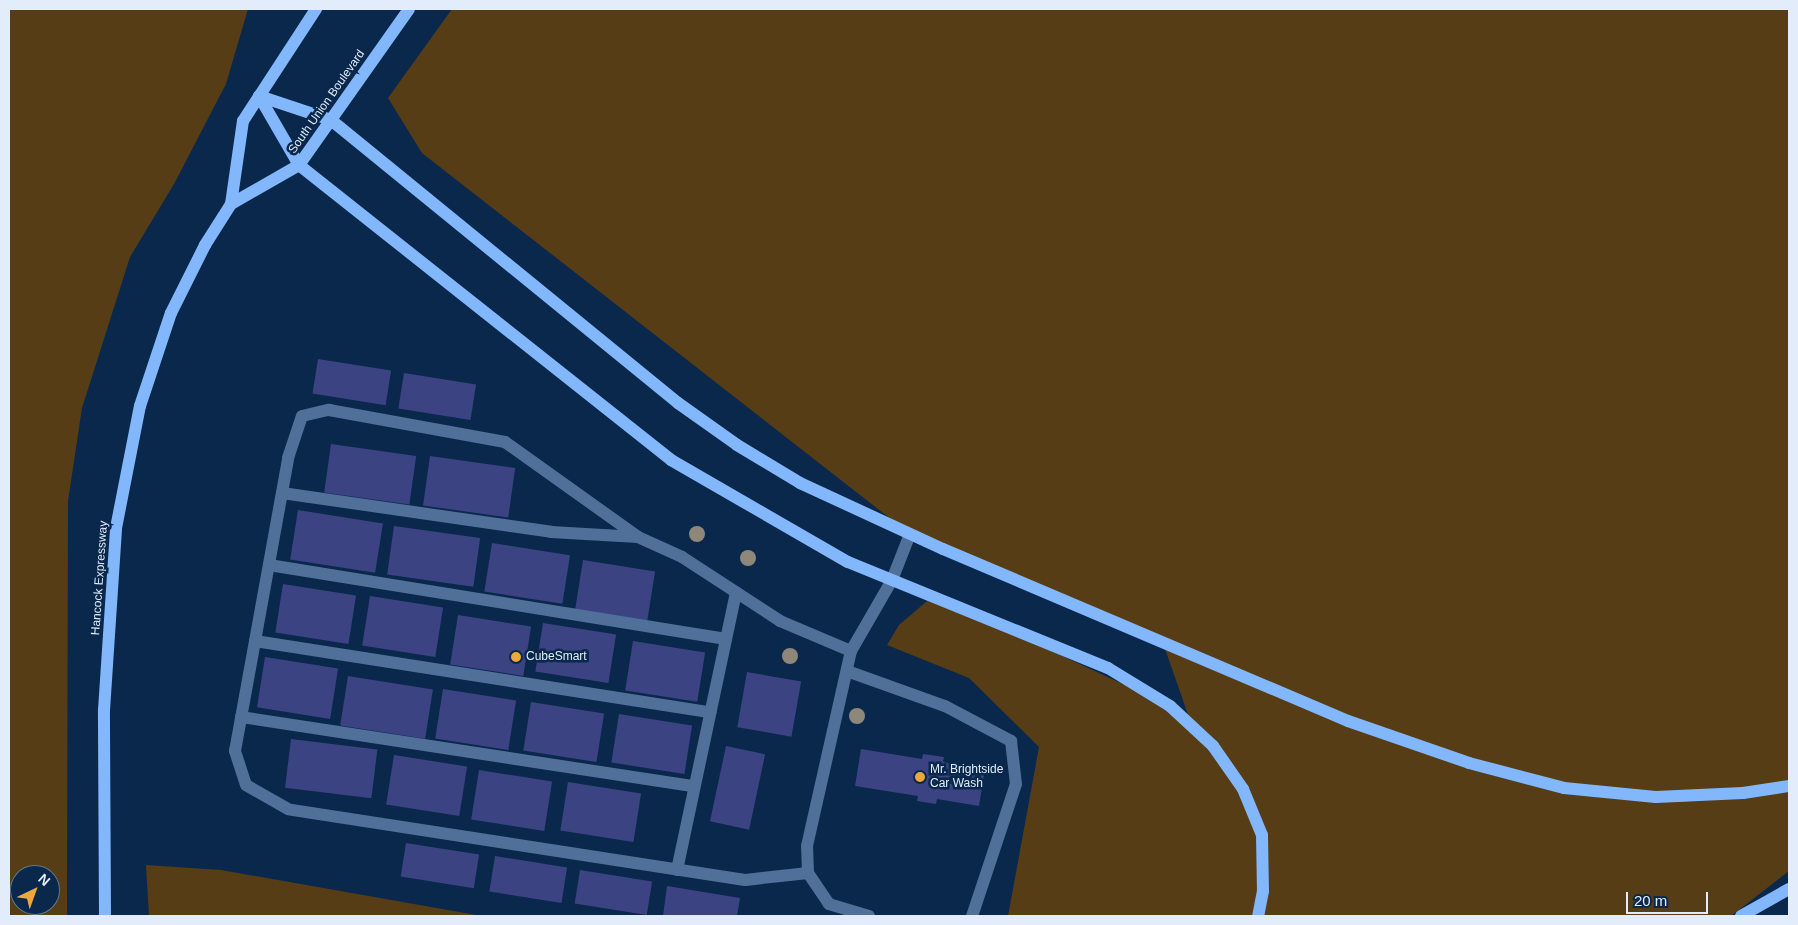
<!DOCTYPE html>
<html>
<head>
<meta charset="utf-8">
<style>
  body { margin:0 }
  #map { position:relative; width:1798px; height:925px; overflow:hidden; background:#0a284c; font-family:Arial,sans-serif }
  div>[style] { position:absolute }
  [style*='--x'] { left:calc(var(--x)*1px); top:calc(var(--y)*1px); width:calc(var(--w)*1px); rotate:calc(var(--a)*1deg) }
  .green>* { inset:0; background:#563d16 }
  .building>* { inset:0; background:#3b4383; transform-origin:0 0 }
  .minor>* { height:12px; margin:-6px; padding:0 6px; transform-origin:6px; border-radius:6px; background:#507099 }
  .major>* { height:12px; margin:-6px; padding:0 6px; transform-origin:6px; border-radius:6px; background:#83b7fc }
  .trees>* { width:16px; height:16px; margin:-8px; border-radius:50%; background:#8f887a }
  .dots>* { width:14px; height:14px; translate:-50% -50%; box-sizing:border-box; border:2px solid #0a284c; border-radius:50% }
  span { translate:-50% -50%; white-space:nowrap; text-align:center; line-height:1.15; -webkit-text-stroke:5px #0a284c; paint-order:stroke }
  .street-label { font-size:12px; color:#e2ecfb }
  .poi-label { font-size:12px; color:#e2ecfb }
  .left { translate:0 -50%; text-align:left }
  .frame { position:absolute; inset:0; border:10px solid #e2ecfb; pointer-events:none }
  .north { position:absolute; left:10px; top:865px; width:50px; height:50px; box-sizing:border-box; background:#0a284c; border:1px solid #607692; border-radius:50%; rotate:42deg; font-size:14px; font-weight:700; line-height:20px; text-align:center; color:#e2ecfb }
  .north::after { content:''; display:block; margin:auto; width:18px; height:22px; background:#eca93a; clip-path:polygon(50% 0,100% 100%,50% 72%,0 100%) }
  .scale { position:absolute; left:1626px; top:892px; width:82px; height:22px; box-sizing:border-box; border:2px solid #e2ecfb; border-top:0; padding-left:6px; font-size:15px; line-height:18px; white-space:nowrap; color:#e2ecfb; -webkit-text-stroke:4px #0a284c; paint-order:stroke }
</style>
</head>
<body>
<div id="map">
  <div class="green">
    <i style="clip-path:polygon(evenodd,9px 9px,248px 9px,226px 84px,174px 184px,130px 257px,82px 408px,68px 501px,67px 916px,9px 916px,9px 9px,20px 875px,50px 875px,50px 905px,20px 905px,20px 875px)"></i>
    <i style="clip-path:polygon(452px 9px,1789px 9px,1789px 871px,1731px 916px,1008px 916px,1039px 747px,969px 678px,887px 645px,899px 625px,933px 596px,1170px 706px,1192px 726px,1163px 643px,910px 534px,422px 153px,388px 98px)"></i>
    <i style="clip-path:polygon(146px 865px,221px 870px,482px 916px,149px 916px)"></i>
  </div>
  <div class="building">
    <i style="left:318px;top:359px;width:74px;height:35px;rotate:9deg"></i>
    <i style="left:404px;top:373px;width:73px;height:36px;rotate:9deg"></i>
    <i style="left:331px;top:444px;width:86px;height:49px;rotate:8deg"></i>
    <i style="left:430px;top:456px;width:86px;height:50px;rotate:8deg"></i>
    <i style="left:298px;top:510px;width:86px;height:50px;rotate:9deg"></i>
    <i style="left:394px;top:526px;width:87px;height:49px;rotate:8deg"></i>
    <i style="left:492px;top:543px;width:79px;height:49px;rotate:9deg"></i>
    <i style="left:583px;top:560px;width:73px;height:51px;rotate:9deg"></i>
    <i style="left:283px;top:584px;width:74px;height:49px;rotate:9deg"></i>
    <i style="left:370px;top:596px;width:74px;height:50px;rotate:9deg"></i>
    <i style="left:458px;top:615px;width:74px;height:50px;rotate:9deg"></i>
    <i style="left:543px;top:623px;width:74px;height:49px;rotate:9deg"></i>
    <i style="left:633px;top:641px;width:73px;height:50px;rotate:9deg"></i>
    <i style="left:265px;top:657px;width:74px;height:51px;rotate:9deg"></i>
    <i style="left:747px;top:672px;width:55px;height:56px;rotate:10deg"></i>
    <i style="left:348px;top:676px;width:86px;height:50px;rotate:9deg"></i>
    <i style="left:443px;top:689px;width:74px;height:50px;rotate:9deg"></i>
    <i style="left:531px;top:702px;width:74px;height:49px;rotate:9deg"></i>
    <i style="left:619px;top:714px;width:74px;height:49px;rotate:9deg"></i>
    <i style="left:291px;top:739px;width:87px;height:49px;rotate:7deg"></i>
    <i style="left:726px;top:746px;width:40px;height:77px;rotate:12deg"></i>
    <i style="clip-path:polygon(861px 749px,922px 759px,923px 754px,944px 757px,943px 762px,985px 769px,979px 806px,937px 799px,936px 804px,917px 801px,918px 796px,855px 786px)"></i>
    <i style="left:394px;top:755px;width:74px;height:50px;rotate:9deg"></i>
    <i style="left:479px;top:770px;width:74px;height:50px;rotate:9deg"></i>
    <i style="left:568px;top:782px;width:74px;height:49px;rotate:9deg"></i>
    <i style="left:406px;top:843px;width:74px;height:34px;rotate:9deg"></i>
    <i style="left:495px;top:856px;width:73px;height:36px;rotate:9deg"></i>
    <i style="left:580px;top:870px;width:73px;height:34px;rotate:9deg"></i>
    <i style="clip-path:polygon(667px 886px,740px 898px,737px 916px,663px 916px)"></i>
  </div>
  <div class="minor">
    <i style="--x:282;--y:493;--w:272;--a:8.2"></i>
    <i style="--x:551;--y:532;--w:87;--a:3.3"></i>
    <i style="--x:269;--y:565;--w:463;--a:9.2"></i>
    <i style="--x:255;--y:641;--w:461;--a:8.9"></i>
    <i style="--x:847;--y:671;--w:104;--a:19.7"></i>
    <i style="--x:945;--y:706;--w:75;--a:27.9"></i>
    <i style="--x:1011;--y:741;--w:43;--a:83.4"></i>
    <i style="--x:1016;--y:784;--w:139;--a:108.4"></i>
    <i style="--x:241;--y:717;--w:458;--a:8.7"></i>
    <i style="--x:677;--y:870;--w:284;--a:-78"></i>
    <i style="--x:808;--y:873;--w:63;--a:173.7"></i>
    <i style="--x:745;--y:880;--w:462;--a:-171.2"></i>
    <i style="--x:288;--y:809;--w:48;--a:-150.3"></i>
    <i style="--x:246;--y:785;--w:36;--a:-108"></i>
    <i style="--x:235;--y:751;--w:298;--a:-79.7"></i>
    <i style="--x:288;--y:458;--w:44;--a:-71.6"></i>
    <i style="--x:302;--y:416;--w:28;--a:-13"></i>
    <i style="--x:329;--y:410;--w:179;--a:10.3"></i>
    <i style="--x:505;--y:442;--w:163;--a:35.5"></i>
    <i style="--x:638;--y:537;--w:48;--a:24.4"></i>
    <i style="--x:682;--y:557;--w:117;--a:33.1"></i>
    <i style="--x:780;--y:621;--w:77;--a:22.9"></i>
    <i style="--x:869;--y:916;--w:42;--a:-163.3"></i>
    <i style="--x:829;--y:904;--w:37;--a:-124"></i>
    <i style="--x:808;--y:873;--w:27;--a:-92"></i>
    <i style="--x:807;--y:846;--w:200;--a:-77.3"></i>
    <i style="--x:851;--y:651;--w:82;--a:-60"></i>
    <i style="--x:892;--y:580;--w:49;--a:-68.6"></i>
  </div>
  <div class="major">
    <i style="--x:259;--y:96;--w:76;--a:18.4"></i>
    <i style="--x:331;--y:120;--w:448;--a:39.2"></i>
    <i style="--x:678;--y:403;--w:72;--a:35.4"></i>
    <i style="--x:737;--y:445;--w:74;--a:31.1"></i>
    <i style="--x:800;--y:483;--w:157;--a:24.8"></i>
    <i style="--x:943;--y:549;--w:440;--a:23"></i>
    <i style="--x:1348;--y:721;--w:128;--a:19.1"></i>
    <i style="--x:1469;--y:763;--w:98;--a:14.7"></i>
    <i style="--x:1564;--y:788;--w:92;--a:5.6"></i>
    <i style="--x:1656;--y:797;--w:87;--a:-2.6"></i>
    <i style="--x:1743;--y:793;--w:47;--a:-8.7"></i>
    <i style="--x:259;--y:96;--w:80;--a:59.9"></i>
    <i style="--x:299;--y:165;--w:475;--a:38.4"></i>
    <i style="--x:671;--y:460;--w:204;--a:30"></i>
    <i style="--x:848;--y:562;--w:281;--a:22.2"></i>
    <i style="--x:1108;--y:668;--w:73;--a:31.5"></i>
    <i style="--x:1170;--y:706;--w:59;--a:42.9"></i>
    <i style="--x:1213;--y:746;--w:52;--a:55.1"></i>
    <i style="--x:1243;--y:789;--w:50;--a:67.6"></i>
    <i style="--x:1262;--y:835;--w:56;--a:89"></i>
    <i style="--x:1263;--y:891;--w:25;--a:101"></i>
    <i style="--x:231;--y:204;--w:78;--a:-29.8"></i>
    <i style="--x:299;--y:165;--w:191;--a:-54.8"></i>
    <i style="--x:105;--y:916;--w:206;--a:-90.3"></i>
    <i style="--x:104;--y:710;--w:182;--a:-86.2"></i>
    <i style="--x:116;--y:528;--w:124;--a:-78.9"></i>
    <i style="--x:140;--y:406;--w:98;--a:-71.6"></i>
    <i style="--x:171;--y:313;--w:76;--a:-63.4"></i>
    <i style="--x:205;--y:245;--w:49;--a:-57.6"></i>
    <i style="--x:231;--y:204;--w:84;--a:-81.8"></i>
    <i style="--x:243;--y:121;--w:134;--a:-56.9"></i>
    <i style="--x:1741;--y:916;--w:55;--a:-29.4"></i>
  </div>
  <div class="trees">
    <i style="left:697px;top:534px"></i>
    <i style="left:748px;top:558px"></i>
    <i style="left:790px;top:656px"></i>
    <i style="left:857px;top:716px"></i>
  </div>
  <div class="dots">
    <i style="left:516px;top:657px;background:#eca93a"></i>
    <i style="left:920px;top:777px;background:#eca93a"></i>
  </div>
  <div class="street-label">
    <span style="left:327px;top:102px;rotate:-55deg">South Union Boulevard</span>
    <span style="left:100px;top:578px;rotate:-86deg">Hancock Expressway</span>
  </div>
  <div class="poi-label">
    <span class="left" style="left:526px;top:657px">CubeSmart</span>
    <span class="left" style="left:930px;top:777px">Mr. Brightside<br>Car Wash</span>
  </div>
  <div class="frame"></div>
  <div class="north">N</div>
  <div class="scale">20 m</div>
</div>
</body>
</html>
